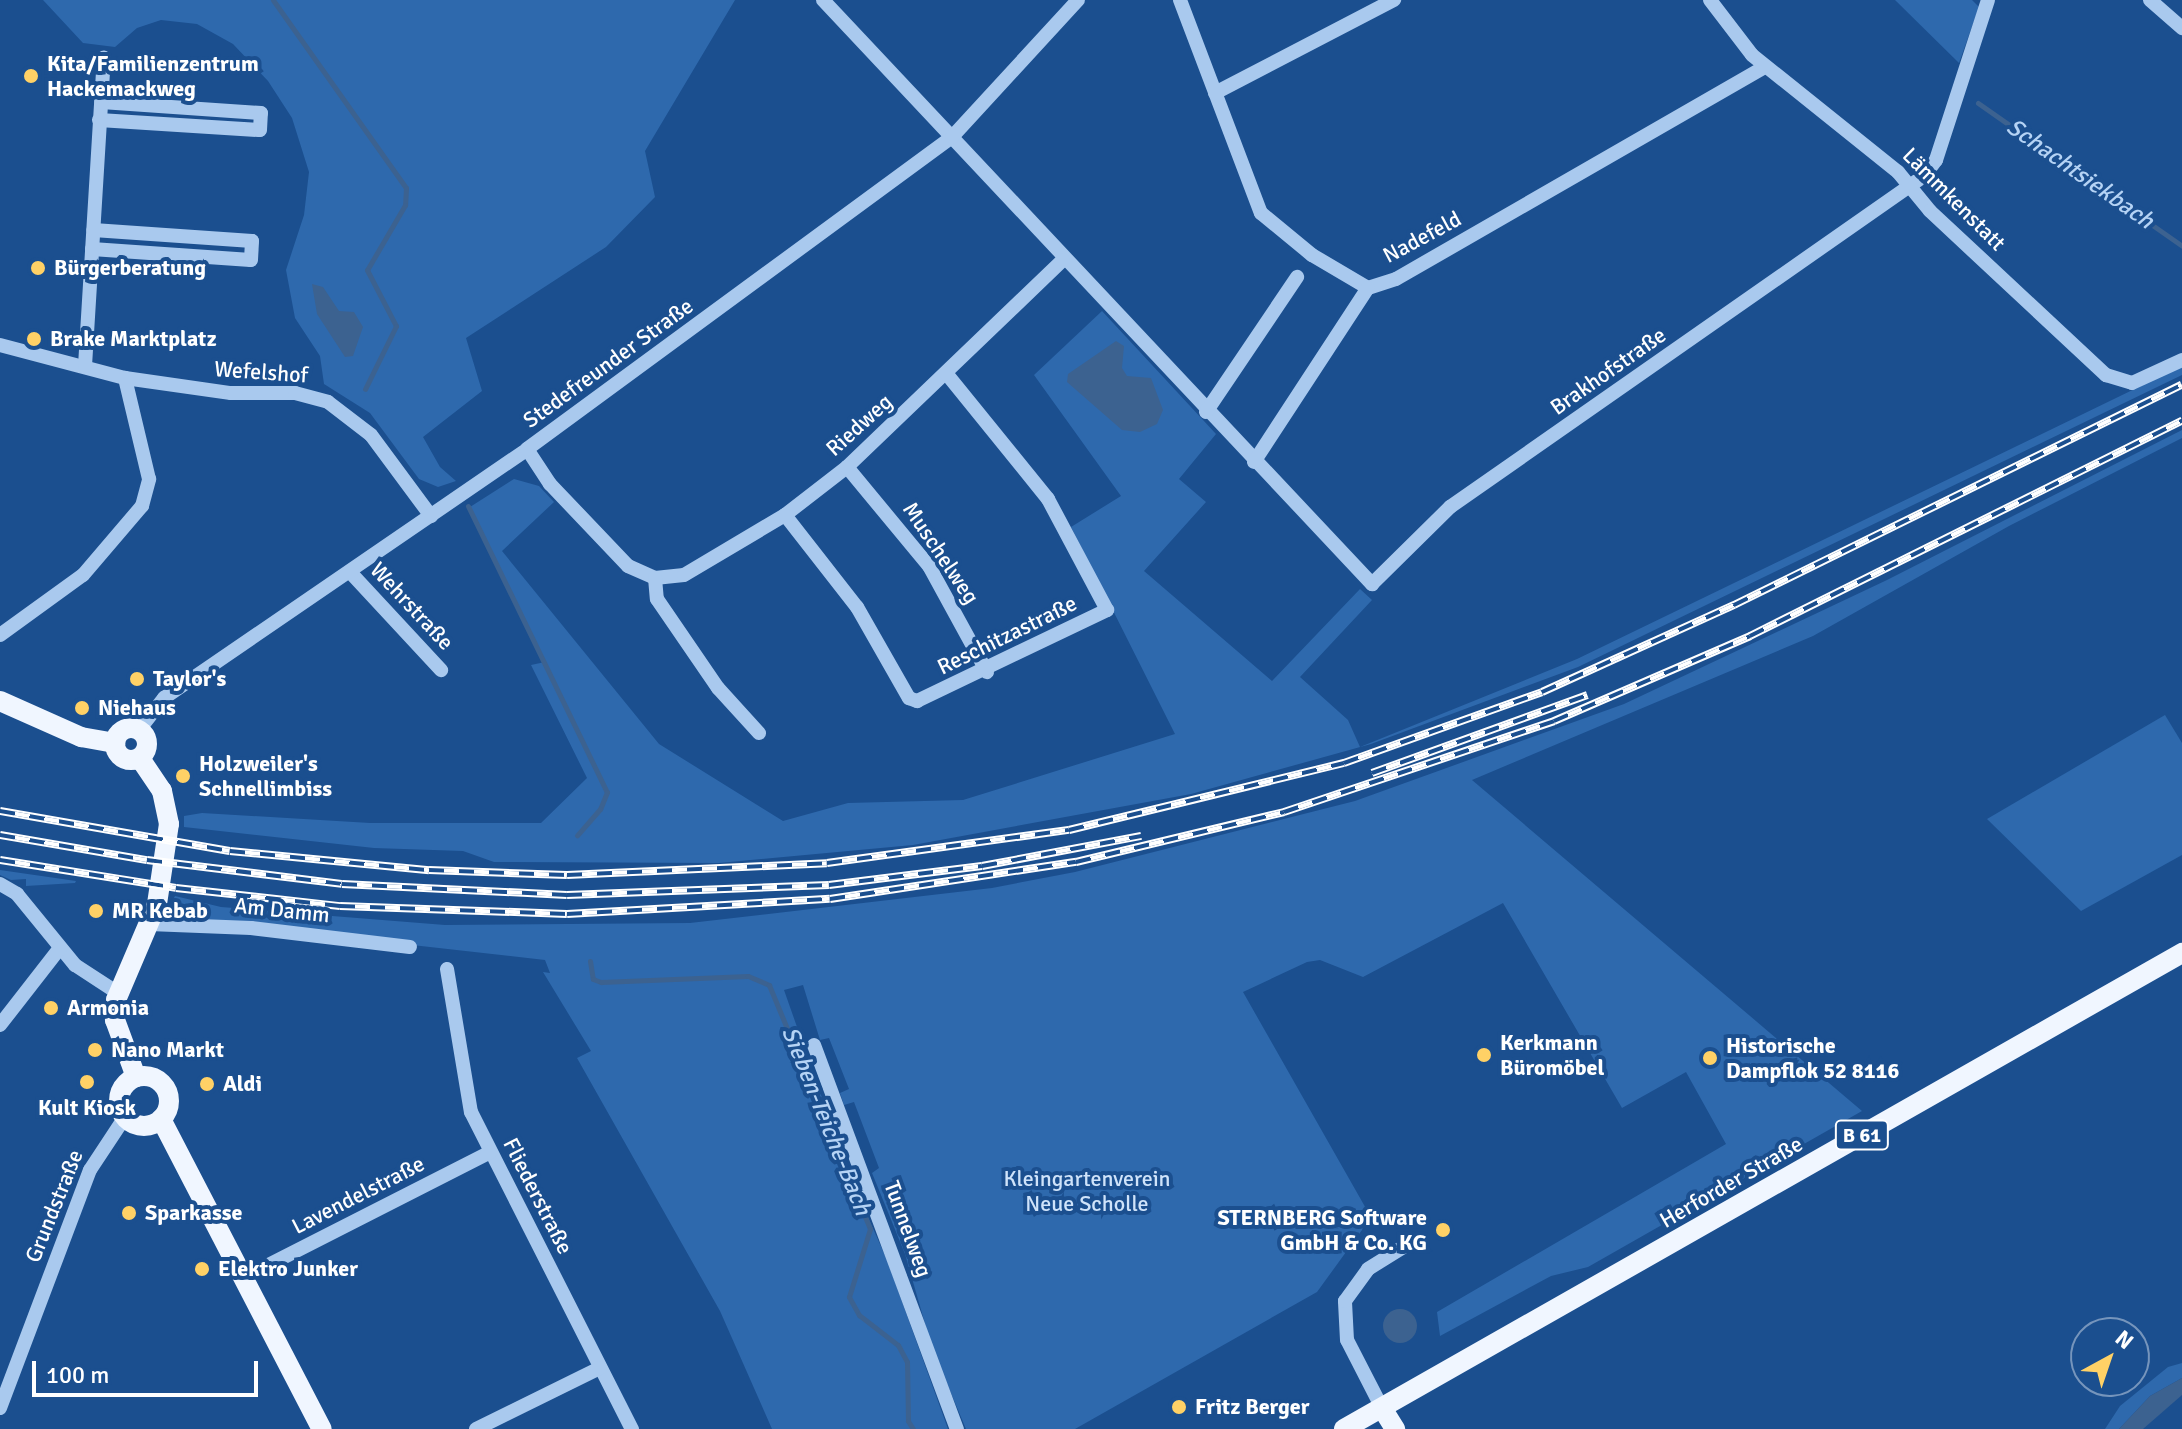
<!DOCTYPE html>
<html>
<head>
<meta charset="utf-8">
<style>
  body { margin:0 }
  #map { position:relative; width:2182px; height:1429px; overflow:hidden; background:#1b4f8f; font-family:Signika,sans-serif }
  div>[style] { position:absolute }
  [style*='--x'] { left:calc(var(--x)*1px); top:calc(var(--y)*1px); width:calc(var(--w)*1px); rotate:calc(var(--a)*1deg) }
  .green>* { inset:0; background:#2e69ad }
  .water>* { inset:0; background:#3c6290 }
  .round { border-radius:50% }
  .stream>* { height:5px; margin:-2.5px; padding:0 2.5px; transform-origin:2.5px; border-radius:2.5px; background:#3c6290 }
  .minor>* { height:14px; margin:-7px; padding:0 7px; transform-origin:7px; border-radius:7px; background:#a9c9ee }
  .major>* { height:20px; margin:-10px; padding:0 10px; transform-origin:10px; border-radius:10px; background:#f0f6ff }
  .major>.ring { margin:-10px; padding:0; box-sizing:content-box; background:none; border:20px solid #f0f6ff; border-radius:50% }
  .rail>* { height:8px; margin-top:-4px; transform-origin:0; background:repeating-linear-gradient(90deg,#1b4f8f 0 15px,#fff 0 30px); box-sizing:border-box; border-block:2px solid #fff }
  .dots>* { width:22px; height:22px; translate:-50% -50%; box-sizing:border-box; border:4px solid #1b4f8f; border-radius:50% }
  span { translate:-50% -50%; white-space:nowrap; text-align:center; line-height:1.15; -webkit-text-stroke:8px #1b4f8f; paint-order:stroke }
  .shield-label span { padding:2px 6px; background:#1b4f8f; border:2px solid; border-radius:6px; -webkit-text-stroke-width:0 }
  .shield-label { font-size:20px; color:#fff; font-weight:700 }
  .poi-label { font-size:22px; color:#fff; font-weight:700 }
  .left { translate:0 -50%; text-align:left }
  .right { translate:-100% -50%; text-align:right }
  .street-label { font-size:22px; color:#fff }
  .park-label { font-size:22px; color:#cfe3fa }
  .water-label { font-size:24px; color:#b5d3f5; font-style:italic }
  .north { position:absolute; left:2070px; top:1317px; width:80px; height:80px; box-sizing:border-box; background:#1b4f8f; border:2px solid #7695bc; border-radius:50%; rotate:40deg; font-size:22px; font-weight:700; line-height:32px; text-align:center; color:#fff }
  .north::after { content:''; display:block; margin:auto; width:28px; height:36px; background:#ffd166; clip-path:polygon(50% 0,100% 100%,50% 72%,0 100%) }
  .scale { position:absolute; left:32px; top:1361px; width:226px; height:36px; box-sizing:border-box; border:4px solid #fff; border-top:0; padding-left:10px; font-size:24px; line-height:28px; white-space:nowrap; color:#fff; -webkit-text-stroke:6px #1b4f8f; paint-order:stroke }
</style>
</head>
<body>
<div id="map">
  <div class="green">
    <i style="clip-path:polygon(43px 0,735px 0,645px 151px,655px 197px,606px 247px,466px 338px,482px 391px,423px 437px,440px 467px,456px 481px,438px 487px,419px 479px,370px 413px,324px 384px,320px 356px,295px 318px,286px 270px,304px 215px,309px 172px,292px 118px,268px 81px,233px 44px,197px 24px,161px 20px,137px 28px,115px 47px,83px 43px)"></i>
    <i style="clip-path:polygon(1895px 0,1972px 0,1979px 7px,1959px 63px)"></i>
    <i style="clip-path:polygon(1102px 311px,1216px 434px,1179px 479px,1206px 502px,1144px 571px,1272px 681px,1360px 589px,1372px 600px,1300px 677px,1348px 720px,1360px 747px,1577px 659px,2182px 366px,2182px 375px,1578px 667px,1371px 744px,1191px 794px,913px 845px,719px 863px,494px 862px,463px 851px,374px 848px,184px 827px,184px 816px,202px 813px,370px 823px,541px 823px,587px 778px,531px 665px,545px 662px,470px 507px,514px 479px,539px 486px,554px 502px,502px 551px,659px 744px,783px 821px,848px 803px,963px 800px,1175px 734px,1071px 527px,1121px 496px,1034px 375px)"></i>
    <i style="clip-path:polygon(2182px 430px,2182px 438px,2009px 526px,1813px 636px,1472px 780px,1862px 1111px,1588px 1267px,1551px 1276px,1440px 1336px,1437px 1312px,1726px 1144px,1686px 1072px,1622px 1108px,1503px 903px,1363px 977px,1320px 960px,1307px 962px,1243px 992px,1368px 1212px,1362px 1230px,1317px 1292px,1075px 1429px,966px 1429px,932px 1348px,905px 1254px,872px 1173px,879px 1168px,854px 1102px,844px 1105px,840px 1093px,849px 1089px,829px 1038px,820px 1040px,803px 985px,784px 990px,827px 1112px,823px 1115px,887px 1260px,948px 1429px,772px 1429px,720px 1311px,577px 1058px,591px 1051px,543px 972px,550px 973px,545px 960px,189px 920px,174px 917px,168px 909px,175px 896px,221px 907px,445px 925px,690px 923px,992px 888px,1075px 872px,1355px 801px,1624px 704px,1887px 580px)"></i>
    <i style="clip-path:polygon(2165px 715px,2182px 743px,2182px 855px,2081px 911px,1987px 819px)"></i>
    <i style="clip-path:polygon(0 870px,76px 881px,75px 883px,26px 886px,26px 879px,11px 880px,0 875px)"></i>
    <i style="clip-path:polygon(2182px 1363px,2182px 1378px,2150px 1396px,2119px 1429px,2105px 1429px,2120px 1406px,2168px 1367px)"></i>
  </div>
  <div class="water">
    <i style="clip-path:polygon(312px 284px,323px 287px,339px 311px,354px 312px,363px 327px,353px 356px,345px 357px,317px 314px)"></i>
    <i style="clip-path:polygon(1116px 341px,1124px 346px,1122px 368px,1127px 376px,1151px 378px,1163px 410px,1157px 424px,1140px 432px,1122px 430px,1067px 382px,1068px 374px)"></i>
    <i class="round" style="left:1383px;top:1309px;width:34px;height:34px"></i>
    <i style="clip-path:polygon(2182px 1378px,2182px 1395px,2143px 1429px,2119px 1429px,2150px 1396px)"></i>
  </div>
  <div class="stream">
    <i style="--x:273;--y:0;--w:230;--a:54.7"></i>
    <i style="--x:406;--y:188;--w:17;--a:93"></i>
    <i style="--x:405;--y:205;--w:75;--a:120.3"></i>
    <i style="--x:367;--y:270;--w:63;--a:62.6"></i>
    <i style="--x:396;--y:326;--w:70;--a:116.2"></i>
    <i style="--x:1978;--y:103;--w:249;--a:35"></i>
    <i style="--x:468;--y:506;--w:318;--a:64.1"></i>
    <i style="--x:607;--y:792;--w:18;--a:112"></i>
    <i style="--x:600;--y:809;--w:35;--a:131"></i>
    <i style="--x:590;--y:961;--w:18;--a:81"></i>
    <i style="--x:593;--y:979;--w:9;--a:21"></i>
    <i style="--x:601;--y:982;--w:147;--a:-2.3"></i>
    <i style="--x:748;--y:976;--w:23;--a:23"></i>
    <i style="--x:769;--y:985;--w:264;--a:67.5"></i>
    <i style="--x:870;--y:1229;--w:71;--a:107.2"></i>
    <i style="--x:849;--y:1297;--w:21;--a:61"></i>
    <i style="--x:859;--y:1315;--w:49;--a:37.6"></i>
    <i style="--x:898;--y:1345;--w:19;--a:62"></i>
    <i style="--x:907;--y:1362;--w:59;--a:89"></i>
    <i style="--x:908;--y:1421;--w:9;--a:58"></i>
  </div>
  <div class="minor">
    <i style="--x:823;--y:0;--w:802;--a:46.77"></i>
    <i style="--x:1372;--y:584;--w:110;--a:-44.6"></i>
    <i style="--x:1450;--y:507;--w:578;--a:-34.93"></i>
    <i style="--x:1924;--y:176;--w:20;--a:-53"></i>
    <i style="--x:1936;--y:160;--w:168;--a:-72"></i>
    <i style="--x:1180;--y:0;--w:228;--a:69.2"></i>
    <i style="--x:1261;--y:213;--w:66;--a:39.5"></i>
    <i style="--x:1312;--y:255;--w:65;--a:30.5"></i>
    <i style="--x:1368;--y:288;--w:29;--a:-18"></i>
    <i style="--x:1396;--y:279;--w:426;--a:-29.9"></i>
    <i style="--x:1710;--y:0;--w:69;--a:52.6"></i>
    <i style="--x:1752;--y:55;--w:187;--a:38.7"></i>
    <i style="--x:1898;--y:172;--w:50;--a:50.6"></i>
    <i style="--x:1930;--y:211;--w:241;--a:43"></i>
    <i style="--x:2106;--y:375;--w:27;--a:17"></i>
    <i style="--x:2132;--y:383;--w:55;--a:-24.7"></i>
    <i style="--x:2150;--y:0;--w:43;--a:41.2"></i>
    <i style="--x:1215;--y:93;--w:202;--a:-27.5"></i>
    <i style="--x:99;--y:120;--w:161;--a:3.6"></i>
    <i style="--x:260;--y:130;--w:17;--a:-87"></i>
    <i style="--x:261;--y:113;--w:160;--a:-176.1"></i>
    <i style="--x:92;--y:249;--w:159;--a:4"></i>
    <i style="--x:251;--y:260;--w:19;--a:-87"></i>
    <i style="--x:252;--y:241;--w:159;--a:-176"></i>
    <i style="--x:0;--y:345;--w:129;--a:14.8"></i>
    <i style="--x:125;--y:378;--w:107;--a:8.1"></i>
    <i style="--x:231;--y:393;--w:64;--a:0"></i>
    <i style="--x:295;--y:393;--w:34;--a:15"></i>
    <i style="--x:328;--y:402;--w:54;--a:37.5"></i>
    <i style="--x:371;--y:435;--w:101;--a:53.5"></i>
    <i style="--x:85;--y:366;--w:309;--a:-86.5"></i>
    <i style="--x:1206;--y:412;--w:163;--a:-56"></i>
    <i style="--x:527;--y:449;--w:42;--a:56.7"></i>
    <i style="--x:550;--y:484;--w:113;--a:46.4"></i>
    <i style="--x:628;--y:566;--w:30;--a:24"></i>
    <i style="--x:655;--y:578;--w:29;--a:-6"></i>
    <i style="--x:684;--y:575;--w:117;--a:-30.7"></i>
    <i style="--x:785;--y:515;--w:78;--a:-37.7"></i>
    <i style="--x:847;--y:467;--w:299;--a:-43.8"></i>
    <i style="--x:1254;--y:462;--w:208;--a:-56.8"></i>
    <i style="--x:847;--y:467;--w:129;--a:50.4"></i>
    <i style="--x:929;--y:566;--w:121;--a:61.3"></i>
    <i style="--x:785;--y:515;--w:117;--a:52"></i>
    <i style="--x:857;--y:607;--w:105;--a:60.3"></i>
    <i style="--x:909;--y:698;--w:9;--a:21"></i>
    <i style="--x:917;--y:701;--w:211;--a:-25.6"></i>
    <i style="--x:1107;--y:610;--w:126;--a:-118"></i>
    <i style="--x:1048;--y:499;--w:162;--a:-129"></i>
    <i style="--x:350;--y:572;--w:134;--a:47.1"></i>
    <i style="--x:655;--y:578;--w:21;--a:85"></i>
    <i style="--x:657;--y:599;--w:108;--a:55.6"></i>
    <i style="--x:718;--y:688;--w:61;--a:47.7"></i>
    <i style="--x:0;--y:635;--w:102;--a:-35.9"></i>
    <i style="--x:83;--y:575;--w:91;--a:-49.5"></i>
    <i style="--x:142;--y:506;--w:28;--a:-75"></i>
    <i style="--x:149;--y:479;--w:104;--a:-103.4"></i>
    <i style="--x:139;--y:730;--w:41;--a:-52"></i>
    <i style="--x:164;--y:698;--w:440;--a:-34.4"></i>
    <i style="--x:527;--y:449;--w:527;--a:-36.28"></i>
    <i style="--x:952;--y:137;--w:186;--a:-47.4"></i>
    <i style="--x:0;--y:884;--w:20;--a:30"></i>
    <i style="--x:17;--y:894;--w:92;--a:50.8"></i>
    <i style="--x:75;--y:965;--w:51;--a:33.1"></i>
    <i style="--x:149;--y:924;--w:102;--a:2.2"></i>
    <i style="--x:251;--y:928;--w:160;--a:6.8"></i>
    <i style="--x:447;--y:969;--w:145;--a:80.5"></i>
    <i style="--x:471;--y:1112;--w:356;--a:63.1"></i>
    <i style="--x:0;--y:1025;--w:98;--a:-52.1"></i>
    <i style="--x:814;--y:1045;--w:410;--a:69.6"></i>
    <i style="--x:245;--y:1277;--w:275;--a:-27"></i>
    <i style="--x:0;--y:1408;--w:254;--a:-69.3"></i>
    <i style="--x:90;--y:1170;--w:64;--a:-56.6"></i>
    <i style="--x:1382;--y:1408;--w:76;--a:-117.2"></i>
    <i style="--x:1347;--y:1340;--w:39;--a:-93"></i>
    <i style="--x:1345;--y:1301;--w:39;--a:-54"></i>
    <i style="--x:1368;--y:1269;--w:44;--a:-31.9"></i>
    <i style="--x:476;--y:1429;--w:138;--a:-26.2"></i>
  </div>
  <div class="major">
    <i style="--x:0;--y:701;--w:89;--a:24"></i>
    <i style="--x:81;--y:737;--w:35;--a:10"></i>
    <i class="ring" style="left:115px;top:728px;width:12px;height:12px"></i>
    <i class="ring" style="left:119px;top:1076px;width:30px;height:30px"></i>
    <i style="--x:136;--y:1077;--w:61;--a:-110.2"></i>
    <i style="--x:115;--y:1020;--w:20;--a:-87"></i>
    <i style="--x:116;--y:1000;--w:104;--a:-66.9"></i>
    <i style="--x:157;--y:904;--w:81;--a:-81.5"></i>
    <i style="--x:169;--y:824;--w:34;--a:-102"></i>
    <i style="--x:162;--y:791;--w:40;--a:-124"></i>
    <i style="--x:161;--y:1119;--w:349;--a:62.6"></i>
    <i style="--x:1382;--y:1408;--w:25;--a:58"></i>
    <i style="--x:1344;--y:1429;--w:964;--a:-29.6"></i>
  </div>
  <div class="rail">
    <i style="--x:1372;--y:773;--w:229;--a:-19.9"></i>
    <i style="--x:0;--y:811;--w:233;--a:9.9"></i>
    <i style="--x:230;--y:851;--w:200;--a:5.5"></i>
    <i style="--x:429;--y:870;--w:138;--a:2.1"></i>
    <i style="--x:567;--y:875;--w:260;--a:-2.6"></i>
    <i style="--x:827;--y:863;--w:244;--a:-7.8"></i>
    <i style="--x:1069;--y:830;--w:283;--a:-13.7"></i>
    <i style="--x:1344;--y:763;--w:210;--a:-19.7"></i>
    <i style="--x:1542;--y:692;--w:211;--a:-24.4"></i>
    <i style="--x:1734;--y:605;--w:499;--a:-26.2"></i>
    <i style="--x:0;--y:835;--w:149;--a:9.7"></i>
    <i style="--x:147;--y:860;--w:196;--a:7"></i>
    <i style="--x:342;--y:884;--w:225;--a:2.8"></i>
    <i style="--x:567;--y:895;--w:262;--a:-2.2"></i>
    <i style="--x:829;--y:885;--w:154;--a:-7.1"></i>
    <i style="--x:982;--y:866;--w:162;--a:-10.7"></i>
    <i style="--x:0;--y:860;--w:178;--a:9"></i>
    <i style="--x:176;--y:888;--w:165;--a:6.3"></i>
    <i style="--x:340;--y:906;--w:227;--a:2"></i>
    <i style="--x:567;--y:914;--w:263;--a:-3.3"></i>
    <i style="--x:830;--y:899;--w:249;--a:-8.6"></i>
    <i style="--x:1076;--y:862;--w:214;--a:-13.5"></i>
    <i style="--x:1284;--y:812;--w:285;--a:-18.6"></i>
    <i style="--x:1554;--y:721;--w:214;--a:-23.4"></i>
    <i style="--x:1750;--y:636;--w:483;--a:-26.5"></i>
  </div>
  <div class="dots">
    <i style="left:31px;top:76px;background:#ffd166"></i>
    <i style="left:38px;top:268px;background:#ffd166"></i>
    <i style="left:34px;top:339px;background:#ffd166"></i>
    <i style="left:137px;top:679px;background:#ffd166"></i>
    <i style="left:82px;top:708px;background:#ffd166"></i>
    <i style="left:183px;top:776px;background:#ffd166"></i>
    <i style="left:96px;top:911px;background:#ffd166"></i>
    <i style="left:51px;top:1008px;background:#ffd166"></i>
    <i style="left:95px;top:1050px;background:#ffd166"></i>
    <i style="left:1484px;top:1055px;background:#ffd166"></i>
    <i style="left:1710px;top:1058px;background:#ffd166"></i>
    <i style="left:87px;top:1082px;background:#ffd166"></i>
    <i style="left:207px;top:1084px;background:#ffd166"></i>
    <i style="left:129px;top:1213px;background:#ffd166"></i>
    <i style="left:1443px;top:1230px;background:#ffd166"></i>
    <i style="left:202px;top:1269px;background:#ffd166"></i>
    <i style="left:1179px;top:1407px;background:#ffd166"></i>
  </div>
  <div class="shield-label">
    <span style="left:1862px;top:1135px">B 61</span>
  </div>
  <div class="poi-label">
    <span class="left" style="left:47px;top:76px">Kita/Familienzentrum<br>Hackemackweg</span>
    <span class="left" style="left:54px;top:268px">Bürgerberatung</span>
    <span class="left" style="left:50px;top:339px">Brake Marktplatz</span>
    <span class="left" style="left:153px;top:679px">Taylor's</span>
    <span class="left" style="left:98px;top:708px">Niehaus</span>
    <span class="left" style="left:199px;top:776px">Holzweiler's<br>Schnellimbiss</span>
    <span class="left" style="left:112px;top:911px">MR Kebab</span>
    <span class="left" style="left:67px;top:1008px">Armonia</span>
    <span class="left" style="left:1500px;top:1055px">Kerkmann<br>Büromöbel</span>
    <span class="left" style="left:1726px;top:1058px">Historische<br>Dampflok 52 8116</span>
    <span class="left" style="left:111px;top:1050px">Nano Markt</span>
    <span class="left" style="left:223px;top:1084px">Aldi</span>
    <span style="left:87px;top:1108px">Kult Kiosk</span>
    <span class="left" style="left:145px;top:1213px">Sparkasse</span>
    <span class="right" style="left:1427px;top:1230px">STERNBERG Software<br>GmbH &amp; Co. KG</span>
    <span class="left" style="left:218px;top:1269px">Elektro Junker</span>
    <span class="left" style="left:1195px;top:1407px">Fritz Berger</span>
  </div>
  <div class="street-label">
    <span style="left:1954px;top:199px;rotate:45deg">Lämmkenstatt</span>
    <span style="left:1422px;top:237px;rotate:-28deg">Nadefeld</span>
    <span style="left:608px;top:363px;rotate:-36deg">Stedefreunder Straße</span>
    <span style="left:1608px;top:371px;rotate:-35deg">Brakhofstraße</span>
    <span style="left:261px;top:372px;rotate:4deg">Wefelshof</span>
    <span style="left:859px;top:425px;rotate:-42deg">Riedweg</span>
    <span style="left:941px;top:553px;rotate:56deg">Muschelweg</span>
    <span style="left:412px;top:606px;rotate:47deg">Wehrstraße</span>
    <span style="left:1007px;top:635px;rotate:-26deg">Reschitzastraße</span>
    <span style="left:282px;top:910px;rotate:6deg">Am Damm</span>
    <span style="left:1731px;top:1182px;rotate:-30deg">Herforder Straße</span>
    <span style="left:358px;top:1195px;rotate:-27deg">Lavendelstraße</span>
    <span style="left:538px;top:1196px;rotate:63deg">Fliederstraße</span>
    <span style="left:54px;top:1206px;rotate:-68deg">Grundstraße</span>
    <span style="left:908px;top:1229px;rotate:70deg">Tunnelweg</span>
  </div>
  <div class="park-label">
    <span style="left:1087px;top:1191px">Kleingartenverein<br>Neue Scholle</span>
  </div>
  <div class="water-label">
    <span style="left:2080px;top:174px;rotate:35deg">Schachtsiekbach</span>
    <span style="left:826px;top:1121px;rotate:68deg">Sieben-Teiche-Bach</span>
  </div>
  <div class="north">N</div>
  <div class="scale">100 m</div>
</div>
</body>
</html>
